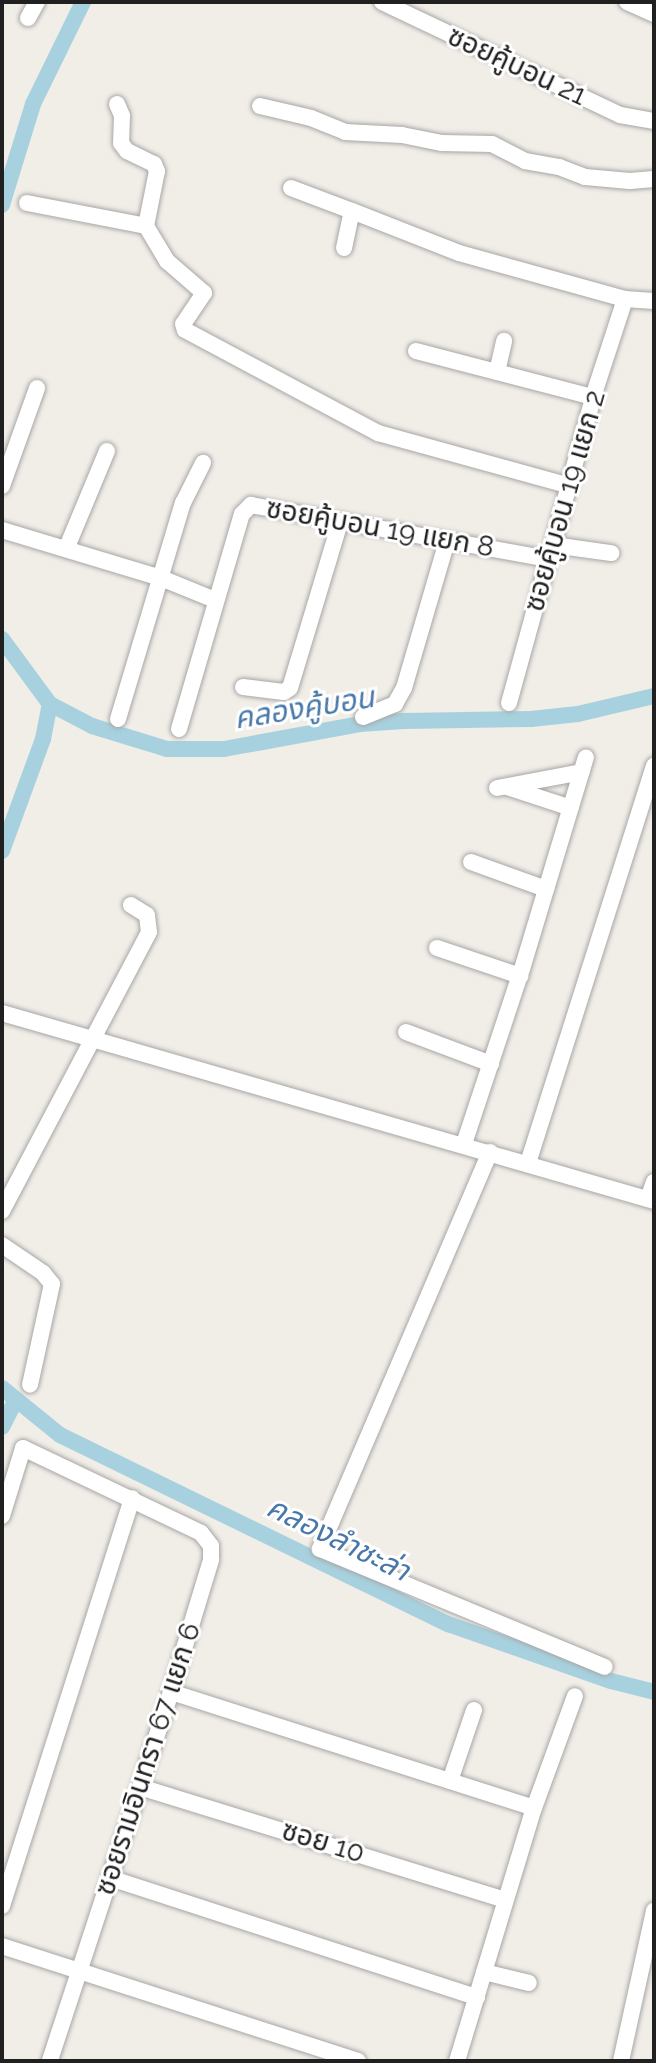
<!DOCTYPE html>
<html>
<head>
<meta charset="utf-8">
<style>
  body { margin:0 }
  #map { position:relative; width:656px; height:2063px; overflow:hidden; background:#f1ede7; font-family:Raleway,"Noto Sans Thai",sans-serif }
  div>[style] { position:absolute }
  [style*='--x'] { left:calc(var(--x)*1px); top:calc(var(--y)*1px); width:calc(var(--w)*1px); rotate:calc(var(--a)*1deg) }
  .canal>* { height:16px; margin:-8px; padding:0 8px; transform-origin:8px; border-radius:8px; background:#a7d1de }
  .roads { filter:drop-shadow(0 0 2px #a7a7a7) drop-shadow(0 0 2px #a7a7a7) }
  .minor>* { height:16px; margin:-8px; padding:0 8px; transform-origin:8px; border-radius:8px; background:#fff }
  span { translate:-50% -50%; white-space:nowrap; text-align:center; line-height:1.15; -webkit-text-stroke:6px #fff; paint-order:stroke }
  .street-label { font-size:28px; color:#202020 }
  .water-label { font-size:30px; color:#4878a9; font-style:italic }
  .frame { position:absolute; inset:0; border:4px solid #202020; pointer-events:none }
</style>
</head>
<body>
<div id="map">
  <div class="canal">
    <i style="--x:2;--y:205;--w:106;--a:-72.9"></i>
    <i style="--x:33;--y:104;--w:114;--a:-63.9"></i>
    <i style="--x:2;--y:639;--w:81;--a:53.6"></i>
    <i style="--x:50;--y:704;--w:47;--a:27.6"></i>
    <i style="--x:92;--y:726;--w:78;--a:17"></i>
    <i style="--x:167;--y:749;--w:57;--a:0"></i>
    <i style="--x:224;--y:749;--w:138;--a:-10.4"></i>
    <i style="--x:360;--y:724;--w:44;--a:-3.9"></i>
    <i style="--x:404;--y:721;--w:127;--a:-0.9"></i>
    <i style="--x:531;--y:719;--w:47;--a:-6.1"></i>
    <i style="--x:578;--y:714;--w:78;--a:-13.3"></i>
    <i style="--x:2;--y:851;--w:119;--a:-69.9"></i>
    <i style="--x:43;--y:739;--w:36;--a:-79"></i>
    <i style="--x:2;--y:1388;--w:75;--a:39"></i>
    <i style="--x:60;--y:1435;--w:432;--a:26"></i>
    <i style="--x:448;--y:1624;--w:173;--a:19.3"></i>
    <i style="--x:611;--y:1681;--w:44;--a:14.3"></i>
    <i style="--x:2;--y:1427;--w:31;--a:-63"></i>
  </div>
  <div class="roads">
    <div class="minor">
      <i style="--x:382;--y:2;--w:263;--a:25.4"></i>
      <i style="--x:620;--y:115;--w:35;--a:10"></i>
      <i style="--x:627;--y:2;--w:30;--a:24"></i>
      <i style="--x:28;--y:18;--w:18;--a:-61"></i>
      <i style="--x:117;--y:104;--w:13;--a:67"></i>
      <i style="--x:122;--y:116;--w:27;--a:92"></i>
      <i style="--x:121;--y:143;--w:10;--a:53"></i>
      <i style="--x:127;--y:151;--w:30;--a:26"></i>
      <i style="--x:154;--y:164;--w:8;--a:67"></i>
      <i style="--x:157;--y:171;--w:56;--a:101.3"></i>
      <i style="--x:146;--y:226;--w:41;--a:59"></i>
      <i style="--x:167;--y:261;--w:49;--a:40.9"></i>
      <i style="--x:204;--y:293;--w:37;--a:124"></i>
      <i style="--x:183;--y:324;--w:6;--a:72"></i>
      <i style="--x:185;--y:330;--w:219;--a:28.1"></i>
      <i style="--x:378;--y:433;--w:199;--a:15.4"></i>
      <i style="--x:260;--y:106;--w:52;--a:13.2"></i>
      <i style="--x:311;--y:118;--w:37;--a:22"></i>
      <i style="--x:345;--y:132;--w:57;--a:3"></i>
      <i style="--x:402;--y:135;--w:41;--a:11.3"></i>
      <i style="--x:442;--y:143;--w:50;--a:1.1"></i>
      <i style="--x:492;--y:144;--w:37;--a:27"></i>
      <i style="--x:525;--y:161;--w:35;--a:10"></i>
      <i style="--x:559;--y:167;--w:28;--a:21"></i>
      <i style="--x:585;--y:177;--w:45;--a:5.1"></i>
      <i style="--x:630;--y:181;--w:24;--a:-5"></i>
      <i style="--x:291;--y:188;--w:65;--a:20.7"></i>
      <i style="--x:27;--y:203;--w:121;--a:10.9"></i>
      <i style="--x:344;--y:248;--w:38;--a:-78"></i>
      <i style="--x:352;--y:211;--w:115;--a:21.4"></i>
      <i style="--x:459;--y:253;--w:172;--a:15.5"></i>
      <i style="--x:625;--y:299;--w:29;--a:4"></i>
      <i style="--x:416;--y:351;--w:183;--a:14.6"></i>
      <i style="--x:497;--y:372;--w:32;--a:-77"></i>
      <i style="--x:2;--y:486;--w:104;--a:-70.3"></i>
      <i style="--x:2;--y:530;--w:166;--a:16.8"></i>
      <i style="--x:161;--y:578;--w:58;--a:22.2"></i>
      <i style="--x:553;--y:545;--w:59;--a:7.9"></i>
      <i style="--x:67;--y:547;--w:104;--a:-67.4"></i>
      <i style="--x:243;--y:687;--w:41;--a:7"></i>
      <i style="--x:284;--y:692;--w:7;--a:-34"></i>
      <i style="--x:290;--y:688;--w:173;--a:-73.2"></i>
      <i style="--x:509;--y:703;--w:317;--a:-74.6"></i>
      <i style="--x:593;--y:397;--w:103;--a:-71.9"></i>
      <i style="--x:363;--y:717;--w:35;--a:-22"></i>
      <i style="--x:395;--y:704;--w:18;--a:-61"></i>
      <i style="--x:404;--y:688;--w:153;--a:-73.7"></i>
      <i style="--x:118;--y:719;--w:226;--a:-73.3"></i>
      <i style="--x:183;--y:503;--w:45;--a:-63.4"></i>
      <i style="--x:179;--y:729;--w:224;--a:-73.7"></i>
      <i style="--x:242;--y:514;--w:13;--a:-45"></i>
      <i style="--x:251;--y:505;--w:302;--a:10.3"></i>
      <i style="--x:507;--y:787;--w:67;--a:18.2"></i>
      <i style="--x:497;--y:788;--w:86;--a:-10.7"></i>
      <i style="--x:471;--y:862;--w:80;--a:19.8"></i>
      <i style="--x:437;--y:948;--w:88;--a:18.6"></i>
      <i style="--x:2;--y:1013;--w:679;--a:16.08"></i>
      <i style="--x:406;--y:1032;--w:91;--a:20.6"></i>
      <i style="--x:464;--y:1144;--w:184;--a:-71.7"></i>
      <i style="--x:522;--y:969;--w:221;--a:-73.2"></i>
      <i style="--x:490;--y:1152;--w:432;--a:113.2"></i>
      <i style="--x:320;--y:1549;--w:308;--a:22.5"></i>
      <i style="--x:528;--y:1163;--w:417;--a:-72.4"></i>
      <i style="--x:648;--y:1199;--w:18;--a:-71"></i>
      <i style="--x:2;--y:1211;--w:315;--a:-62.2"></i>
      <i style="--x:149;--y:932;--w:17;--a:-97"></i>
      <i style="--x:147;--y:915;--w:19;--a:-148"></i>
      <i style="--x:2;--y:1245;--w:50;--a:34.3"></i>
      <i style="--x:43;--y:1273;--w:14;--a:51"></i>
      <i style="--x:52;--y:1284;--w:103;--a:102.3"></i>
      <i style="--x:2;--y:1516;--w:71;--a:-72.8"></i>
      <i style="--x:23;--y:1448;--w:197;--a:25.5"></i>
      <i style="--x:201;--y:1533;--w:16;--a:52"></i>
      <i style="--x:211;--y:1546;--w:14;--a:90"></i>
      <i style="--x:211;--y:1560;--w:138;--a:106.9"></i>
      <i style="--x:171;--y:1692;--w:388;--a:108.2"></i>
      <i style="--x:171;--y:1692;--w:381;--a:17.7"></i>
      <i style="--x:450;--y:1781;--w:75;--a:-71.3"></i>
      <i style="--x:140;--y:1787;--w:382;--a:17.2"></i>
      <i style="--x:110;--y:1878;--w:386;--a:18"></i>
      <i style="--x:2;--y:1906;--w:428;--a:-72.3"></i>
      <i style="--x:2;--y:1946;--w:374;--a:17.9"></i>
      <i style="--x:484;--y:1972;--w:46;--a:13.7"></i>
      <i style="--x:457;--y:2061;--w:264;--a:-73.1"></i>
      <i style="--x:534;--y:1808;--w:119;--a:-69.9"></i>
      <i style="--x:621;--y:2061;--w:154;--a:-77.6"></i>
    </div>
  </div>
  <div class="street-label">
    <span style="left:517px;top:66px;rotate:25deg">ซอยคู้บอน 21</span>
    <span style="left:565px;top:501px;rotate:-74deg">ซอยคู้บอน 19 แยก 2</span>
    <span style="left:380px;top:528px;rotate:10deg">ซอยคู้บอน 19 แยก 8</span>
    <span style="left:148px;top:1759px;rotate:-72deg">ซอยรามอินทรา 67 แยก 6</span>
    <span style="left:323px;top:1842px;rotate:17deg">ซอย 10</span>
  </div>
  <div class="water-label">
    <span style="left:304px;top:708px;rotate:-9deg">คลองคู้บอน</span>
    <span style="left:338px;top:1539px;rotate:26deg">คลองลำชะล่า</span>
  </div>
  <div class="frame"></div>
</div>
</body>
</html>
